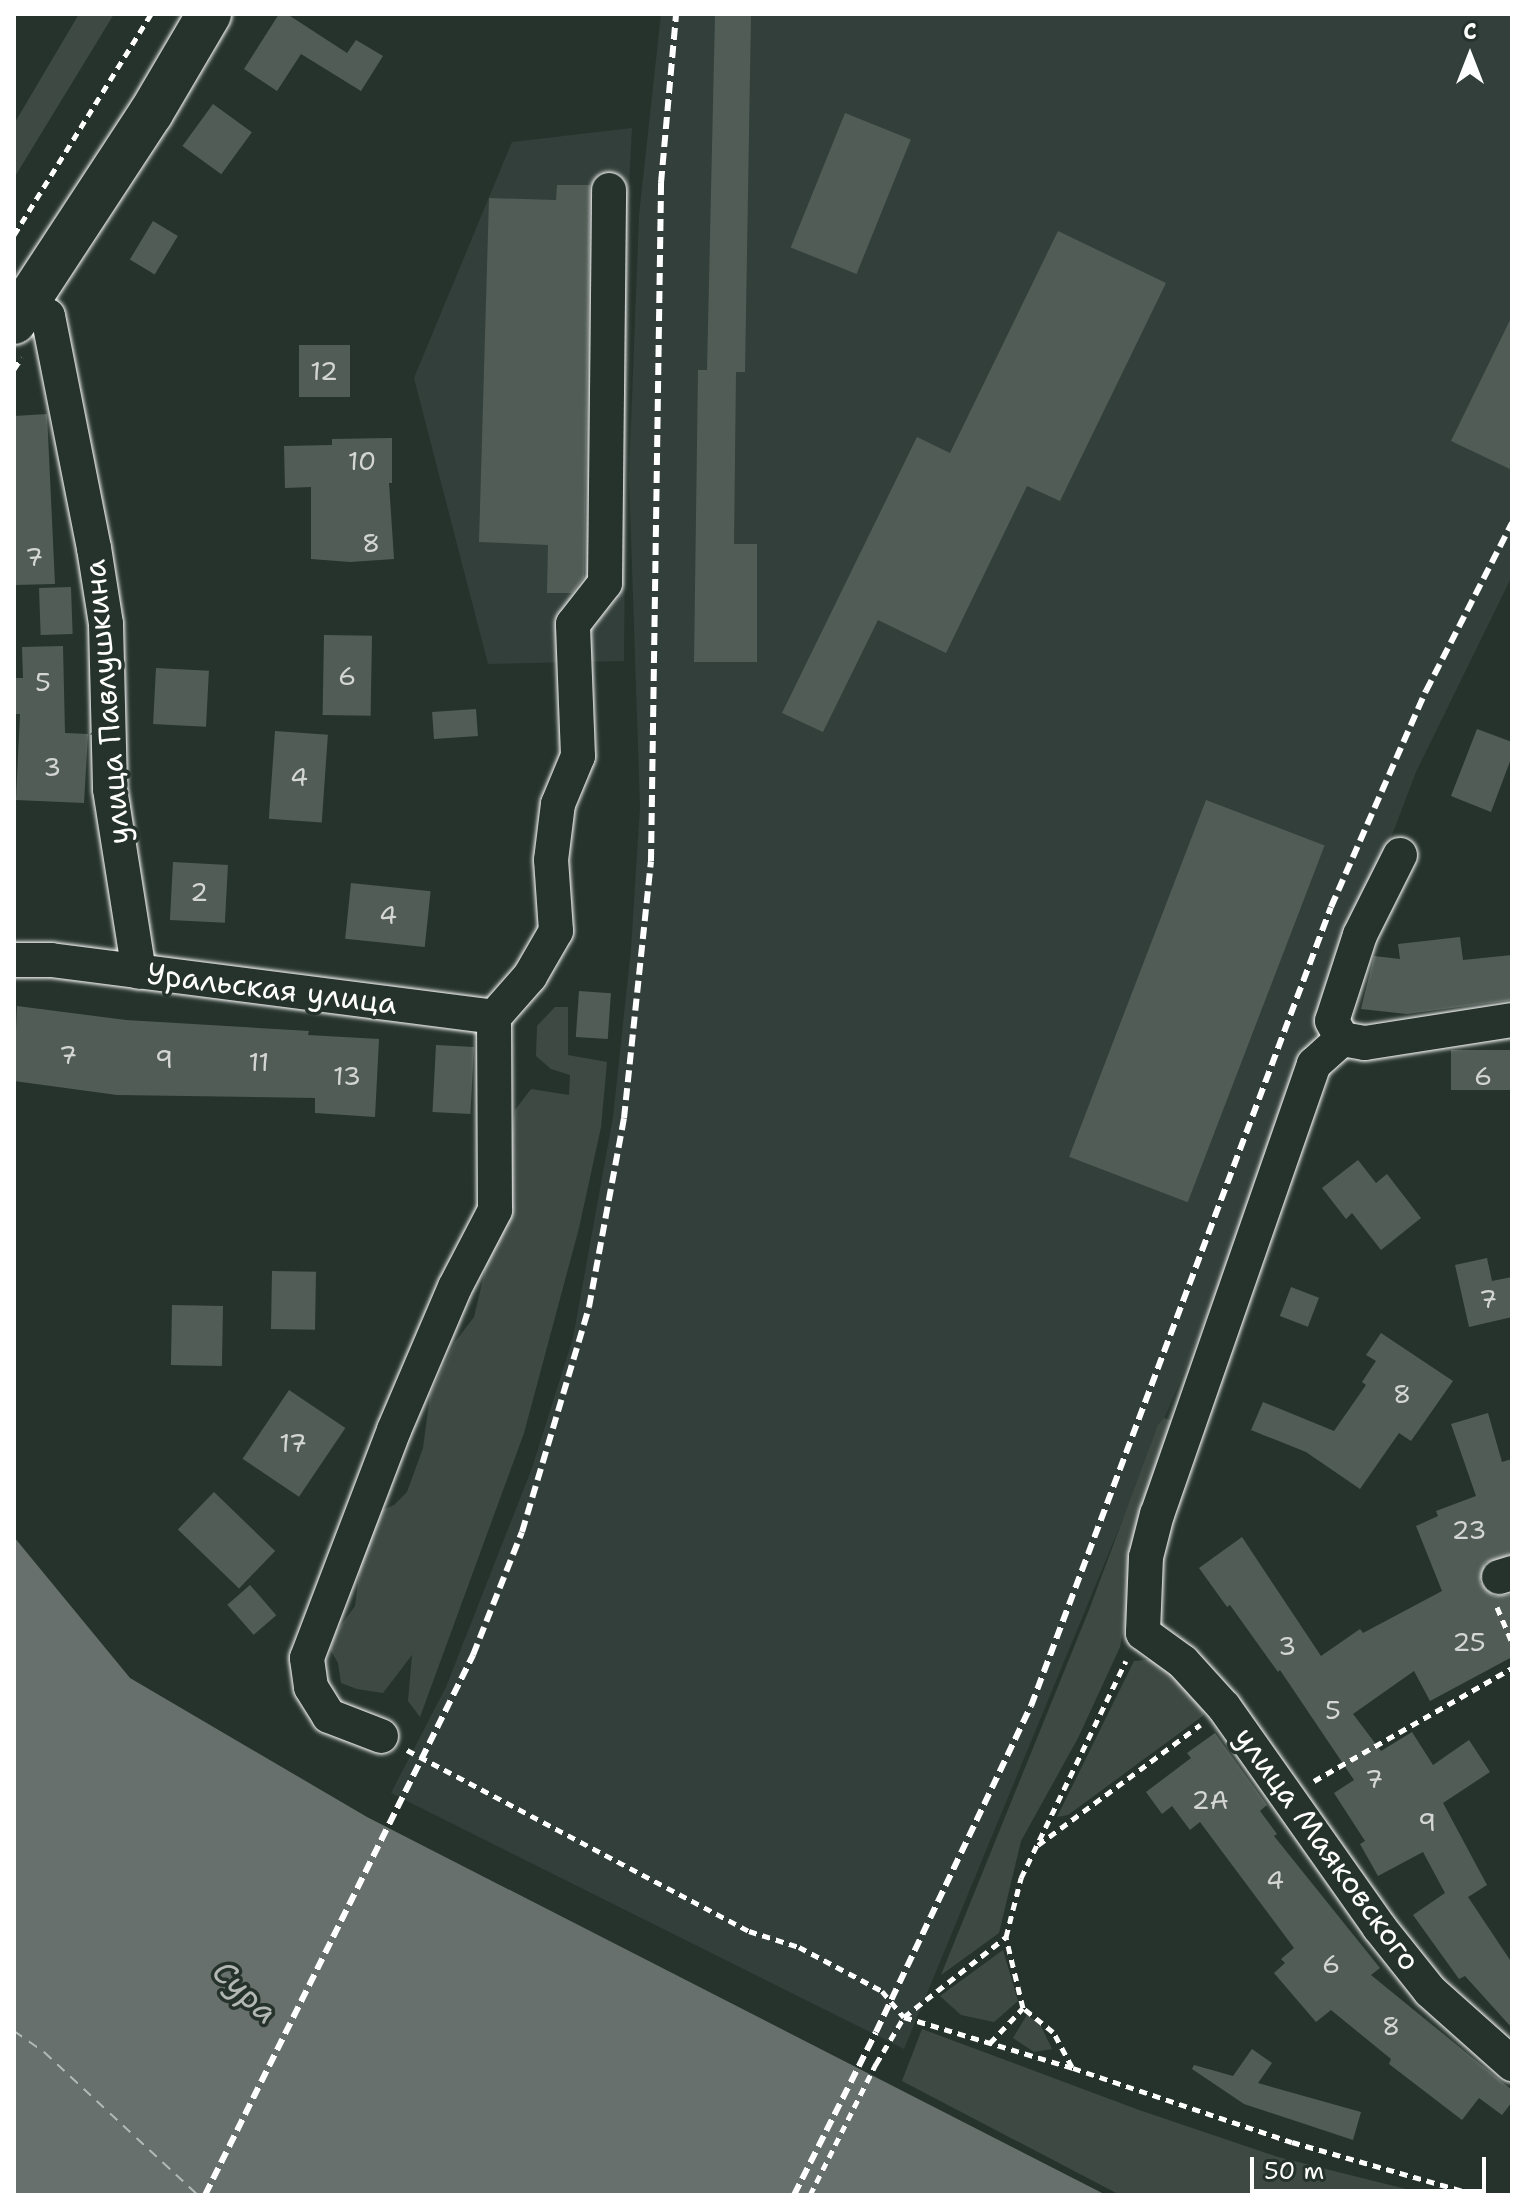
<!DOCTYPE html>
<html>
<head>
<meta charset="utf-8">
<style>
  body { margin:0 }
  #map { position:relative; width:1526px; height:2209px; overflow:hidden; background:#26332d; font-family:"Shantell Sans",sans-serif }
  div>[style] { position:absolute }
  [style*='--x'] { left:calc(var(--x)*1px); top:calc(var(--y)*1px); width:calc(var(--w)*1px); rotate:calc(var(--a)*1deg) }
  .built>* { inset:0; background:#333f3a }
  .green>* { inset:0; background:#3e4944 }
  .water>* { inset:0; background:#67706c }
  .ferry>* { height:2px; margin-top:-1px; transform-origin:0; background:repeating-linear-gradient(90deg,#b3b8b6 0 10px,transparent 0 18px) }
  .building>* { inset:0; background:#515c57; transform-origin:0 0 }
  .path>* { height:5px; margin-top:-2.5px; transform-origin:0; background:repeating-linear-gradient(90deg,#fff 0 8px,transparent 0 14px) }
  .roads { filter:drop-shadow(0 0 2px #fff) drop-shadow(0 0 2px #fff) }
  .minor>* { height:34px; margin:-17px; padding:0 17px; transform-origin:17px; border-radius:17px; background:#26332d }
  .major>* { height:44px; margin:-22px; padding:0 22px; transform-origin:22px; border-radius:22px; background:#26332d }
  .rail>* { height:6px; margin-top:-3px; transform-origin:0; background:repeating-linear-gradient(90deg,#fff 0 12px,transparent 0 18px) }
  span { translate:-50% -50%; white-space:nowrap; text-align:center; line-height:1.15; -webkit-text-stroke:7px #26332d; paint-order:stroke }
  .number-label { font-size:26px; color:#d4d6d5 }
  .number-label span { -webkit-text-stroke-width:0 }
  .street-label { font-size:30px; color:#fff }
  .water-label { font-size:32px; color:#b3b8b6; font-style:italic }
  .frame { position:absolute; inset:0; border:16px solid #fff; pointer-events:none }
  .north { position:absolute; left:1430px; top:16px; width:80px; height:80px; -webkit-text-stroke:6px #26332d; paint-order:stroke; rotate:0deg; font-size:22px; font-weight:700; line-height:32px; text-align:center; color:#fff }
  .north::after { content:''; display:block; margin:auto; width:28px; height:36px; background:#fff; clip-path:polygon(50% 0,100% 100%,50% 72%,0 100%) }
  .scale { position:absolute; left:1250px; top:2157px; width:236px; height:36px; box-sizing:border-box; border:4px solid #fff; border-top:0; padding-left:10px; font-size:24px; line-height:28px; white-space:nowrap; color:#fff; -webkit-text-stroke:6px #26332d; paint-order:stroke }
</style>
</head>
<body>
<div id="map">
  <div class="built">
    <i style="clip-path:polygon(661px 14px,1512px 14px,1512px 576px,1416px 772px,1234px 1250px,904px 2049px,391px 1793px,446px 1687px,532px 1468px,573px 1338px,613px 1117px,631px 949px,640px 807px,629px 477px,639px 215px)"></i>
    <i style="clip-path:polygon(632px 128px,628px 207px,624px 661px,488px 664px,414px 378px,512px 142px)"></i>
  </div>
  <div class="green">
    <i style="clip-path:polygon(79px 14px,114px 14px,14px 178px,14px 124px)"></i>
    <i style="clip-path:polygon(555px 1007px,568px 1007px,568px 1055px,607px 1062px,601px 1127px,579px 1228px,524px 1433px,420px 1717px,408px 1701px,412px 1655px,383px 1693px,357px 1689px,341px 1683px,338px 1663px,330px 1649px,336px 1632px,355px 1606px,361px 1559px,373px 1514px,394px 1505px,407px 1492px,423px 1448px,430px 1395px,455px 1342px,474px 1317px,505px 1186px,515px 1110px,531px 1089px,569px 1095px,570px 1075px,551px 1069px,536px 1056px,537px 1026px)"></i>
    <i style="clip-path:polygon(1164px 1418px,1176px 1422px,1143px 1537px,1120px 1647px,1078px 1738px,1021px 1841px,999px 1933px,941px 1975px,1089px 1610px,1158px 1425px)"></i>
    <i style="clip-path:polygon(1155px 1659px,1200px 1695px,1204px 1715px,1068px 1815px,1057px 1817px,1134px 1661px)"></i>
    <i style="clip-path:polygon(1003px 1950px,1018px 2001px,994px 2022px,961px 2015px,940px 1996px)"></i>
    <i style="clip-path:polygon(1027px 2015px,1040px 2024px,1052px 2049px,1034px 2052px,1013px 2038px)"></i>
    <i style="clip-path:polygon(922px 2029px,1139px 2110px,1278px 2157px,1430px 2195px,1120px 2195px,902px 2081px)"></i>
  </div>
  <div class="water">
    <i style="clip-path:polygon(14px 1537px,130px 1678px,367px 1817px,1106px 2195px,14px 2195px)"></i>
  </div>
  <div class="ferry">
    <i style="--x:14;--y:2031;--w:37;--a:35"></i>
    <i style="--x:44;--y:2052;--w:210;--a:42.9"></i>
  </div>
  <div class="building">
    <i style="clip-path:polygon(279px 14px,287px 14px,347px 53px,356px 40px,383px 56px,361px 91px,301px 54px,277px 91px,244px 69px)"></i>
    <i style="clip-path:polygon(715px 14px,751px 14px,745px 372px,736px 372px,734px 544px,757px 544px,757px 662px,694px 662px,698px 370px,707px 370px)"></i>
    <i style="left:213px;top:104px;width:48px;height:52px;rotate:36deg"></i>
    <i style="left:845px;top:113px;width:71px;height:145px;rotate:22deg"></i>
    <i style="clip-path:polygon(557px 185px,590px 185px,584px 577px,572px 593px,547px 593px,548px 545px,479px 542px,489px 198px,556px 200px)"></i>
    <i style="left:153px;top:221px;width:29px;height:45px;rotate:31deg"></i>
    <i style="clip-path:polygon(1058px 231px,1166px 283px,1060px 501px,1027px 486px,946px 653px,878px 620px,823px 732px,782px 713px,917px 437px,950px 453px)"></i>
    <i style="clip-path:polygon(1512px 316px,1512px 470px,1451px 441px)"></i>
    <i style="left:299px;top:345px;width:51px;height:52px"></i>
    <i style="clip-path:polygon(47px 414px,55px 584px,14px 585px,14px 416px)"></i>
    <i style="clip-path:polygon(392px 438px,392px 483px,389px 483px,394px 559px,350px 562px,311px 559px,311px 487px,285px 488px,284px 446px,332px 445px,332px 439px)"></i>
    <i style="left:71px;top:587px;width:47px;height:32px;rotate:88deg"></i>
    <i style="left:324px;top:635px;width:48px;height:80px;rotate:1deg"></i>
    <i style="clip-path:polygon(63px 646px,65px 733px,88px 734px,84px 803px,16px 800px,20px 714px,14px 714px,14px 678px,23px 678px,22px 647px)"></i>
    <i style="left:156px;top:668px;width:53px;height:56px;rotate:3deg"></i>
    <i style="left:476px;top:709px;width:27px;height:44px;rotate:86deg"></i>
    <i style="clip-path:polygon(1477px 729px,1512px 742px,1512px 756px,1491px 812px,1451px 796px)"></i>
    <i style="left:275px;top:731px;width:53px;height:88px;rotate:4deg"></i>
    <i style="left:1206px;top:800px;width:127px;height:382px;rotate:21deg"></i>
    <i style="left:173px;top:862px;width:55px;height:58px;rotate:3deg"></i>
    <i style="left:351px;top:883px;width:80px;height:56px;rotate:6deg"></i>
    <i style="clip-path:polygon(1460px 937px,1463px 960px,1512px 955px,1512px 1000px,1407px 1014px,1361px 1009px,1374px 956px,1400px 959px,1398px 944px)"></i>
    <i style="left:579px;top:991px;width:32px;height:46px;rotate:4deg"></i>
    <i style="clip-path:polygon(17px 1006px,126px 1020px,309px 1031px,308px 1035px,379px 1039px,375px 1117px,315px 1113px,315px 1098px,117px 1095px,14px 1081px)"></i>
    <i style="left:436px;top:1045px;width:38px;height:67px;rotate:3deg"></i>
    <i style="left:1512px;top:1050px;width:40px;height:61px;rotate:90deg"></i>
    <i style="clip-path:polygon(1358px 1160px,1376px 1183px,1387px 1174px,1421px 1218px,1381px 1250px,1352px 1213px,1346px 1219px,1322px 1188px)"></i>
    <i style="clip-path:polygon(1487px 1258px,1492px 1281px,1512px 1277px,1512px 1317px,1469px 1327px,1455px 1265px)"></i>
    <i style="left:272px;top:1271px;width:44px;height:58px;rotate:1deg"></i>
    <i style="left:1291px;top:1287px;width:30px;height:31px;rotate:21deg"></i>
    <i style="left:172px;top:1305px;width:51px;height:60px;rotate:1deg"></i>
    <i style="clip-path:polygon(1381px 1333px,1453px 1381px,1411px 1441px,1399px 1433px,1360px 1489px,1306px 1452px,1251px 1430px,1263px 1402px,1334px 1431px,1366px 1385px,1362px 1382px,1376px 1361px,1366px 1355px)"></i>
    <i style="left:289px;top:1390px;width:68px;height:83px;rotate:34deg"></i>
    <i style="clip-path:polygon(1488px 1413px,1502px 1462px,1512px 1459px,1512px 1554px,1485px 1563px,1480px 1582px,1494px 1596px,1512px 1594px,1512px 1657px,1430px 1701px,1414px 1671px,1353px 1714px,1381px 1751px,1412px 1732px,1433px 1765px,1469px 1740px,1490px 1772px,1443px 1803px,1487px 1885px,1468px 1897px,1512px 1963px,1512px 2028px,1465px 1976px,1459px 1979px,1413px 1915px,1445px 1893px,1423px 1852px,1378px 1876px,1360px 1844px,1365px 1841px,1334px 1793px,1354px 1780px,1280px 1670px,1278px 1672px,1230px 1605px,1227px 1607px,1199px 1568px,1242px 1537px,1321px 1656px,1360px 1629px,1363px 1633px,1442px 1591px,1416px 1526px,1438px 1516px,1436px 1511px,1476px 1496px,1451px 1424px)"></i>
    <i style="left:214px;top:1492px;width:85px;height:52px;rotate:44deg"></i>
    <i style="left:250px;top:1585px;width:40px;height:30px;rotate:49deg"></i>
    <i style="clip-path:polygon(1215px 1733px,1267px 1805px,1260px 1811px,1277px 1834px,1274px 1836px,1380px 1968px,1371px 1975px,1512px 2090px,1512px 2102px,1502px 2115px,1479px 2098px,1462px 2120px,1389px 2064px,1391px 2059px,1331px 2010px,1316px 2022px,1274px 1973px,1285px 1963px,1281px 1959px,1294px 1948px,1200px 1822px,1190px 1830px,1172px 1806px,1162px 1814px,1146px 1792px,1191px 1758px,1187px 1753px)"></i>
    <i style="clip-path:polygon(1252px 2049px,1272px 2063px,1258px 2083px,1361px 2112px,1353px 2140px,1244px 2104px,1192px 2069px,1194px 2065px,1233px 2076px)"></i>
  </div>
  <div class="path">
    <i style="--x:14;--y:235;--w:260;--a:-58.2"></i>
    <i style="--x:14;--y:369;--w:14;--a:-56"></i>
    <i style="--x:1497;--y:1607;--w:39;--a:67"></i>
    <i style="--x:407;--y:1750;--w:387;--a:27.9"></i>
    <i style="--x:749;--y:1931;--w:52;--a:17.7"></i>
    <i style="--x:799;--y:1947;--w:94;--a:27.9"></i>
    <i style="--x:882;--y:1991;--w:34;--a:50"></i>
    <i style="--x:904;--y:2017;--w:130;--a:-38.1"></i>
    <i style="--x:1314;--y:1781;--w:228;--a:-29.7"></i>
    <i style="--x:1038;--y:1845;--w:202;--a:-36.5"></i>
    <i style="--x:990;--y:2043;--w:48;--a:-46.7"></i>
    <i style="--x:1072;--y:2067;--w:40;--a:-118"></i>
    <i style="--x:1053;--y:2032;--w:38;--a:-141"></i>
    <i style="--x:1023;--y:2008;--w:73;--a:-103.5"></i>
    <i style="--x:1006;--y:1937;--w:61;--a:-75.7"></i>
    <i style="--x:1021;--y:1878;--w:241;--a:-64.2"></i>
    <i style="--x:810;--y:2195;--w:147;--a:-63.3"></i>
    <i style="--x:876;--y:2064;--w:55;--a:-59.2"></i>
    <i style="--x:904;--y:2017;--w:177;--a:16.8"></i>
    <i style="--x:1073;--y:2068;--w:231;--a:18.7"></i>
    <i style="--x:1292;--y:2142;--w:192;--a:16"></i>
  </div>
  <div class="roads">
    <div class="minor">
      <i style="--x:27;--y:302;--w:25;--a:34"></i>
      <i style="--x:48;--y:316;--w:237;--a:78.8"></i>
      <i style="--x:94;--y:548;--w:77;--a:81"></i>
      <i style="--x:106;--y:624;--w:165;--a:88.6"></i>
      <i style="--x:110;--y:789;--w:185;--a:81"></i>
      <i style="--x:1400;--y:855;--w:89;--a:116.6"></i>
      <i style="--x:1360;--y:935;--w:90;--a:108"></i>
      <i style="--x:1332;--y:1021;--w:21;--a:61"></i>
      <i style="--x:1342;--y:1039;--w:23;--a:10"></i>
      <i style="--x:1365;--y:1043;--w:149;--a:-8.9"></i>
      <i style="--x:14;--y:960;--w:37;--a:0"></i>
      <i style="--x:51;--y:960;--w:447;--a:7.3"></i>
      <i style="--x:1342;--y:1039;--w:38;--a:138"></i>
      <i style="--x:1314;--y:1064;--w:477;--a:109.2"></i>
      <i style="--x:1157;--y:1514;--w:44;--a:104.3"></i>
      <i style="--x:1146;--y:1557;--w:76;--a:92.3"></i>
      <i style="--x:1143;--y:1633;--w:49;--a:35.9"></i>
      <i style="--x:1183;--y:1662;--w:61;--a:47.7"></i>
      <i style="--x:1224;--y:1707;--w:269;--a:54.8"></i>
      <i style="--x:1379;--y:1927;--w:82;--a:51.4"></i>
      <i style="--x:1430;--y:1991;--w:110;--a:41.7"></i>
      <i style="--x:1499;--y:1577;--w:14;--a:-17"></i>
      <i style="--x:381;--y:1736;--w:56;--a:-159"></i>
      <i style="--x:329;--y:1716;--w:34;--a:-122"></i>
      <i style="--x:311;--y:1687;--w:29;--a:-98"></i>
      <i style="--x:307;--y:1658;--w:244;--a:-69.1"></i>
      <i style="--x:394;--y:1430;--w:155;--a:-66.9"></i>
      <i style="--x:455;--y:1287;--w:87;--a:-62.5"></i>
      <i style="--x:495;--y:1210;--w:193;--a:-90.3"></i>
      <i style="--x:494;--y:1017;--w:55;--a:-48.7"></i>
      <i style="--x:530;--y:976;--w:52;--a:-60"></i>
      <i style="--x:556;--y:931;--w:71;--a:-94"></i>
      <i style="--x:551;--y:860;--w:56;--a:-82.9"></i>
      <i style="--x:558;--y:804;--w:52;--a:-67.4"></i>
      <i style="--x:578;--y:756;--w:132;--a:-92.2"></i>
      <i style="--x:573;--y:624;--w:52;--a:-52"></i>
      <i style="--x:605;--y:583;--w:393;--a:-89.4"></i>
    </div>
    <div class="major">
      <i style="--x:14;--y:322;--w:250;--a:-56.8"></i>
      <i style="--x:151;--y:113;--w:115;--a:-59.6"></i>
    </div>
  </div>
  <div class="rail">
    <i style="--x:205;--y:2195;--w:603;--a:-63.6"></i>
    <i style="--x:473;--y:1655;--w:132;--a:-68.3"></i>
    <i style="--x:522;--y:1532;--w:235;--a:-73.4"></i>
    <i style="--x:589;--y:1307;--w:192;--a:-79.5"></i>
    <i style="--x:624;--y:1118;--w:258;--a:-84"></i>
    <i style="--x:651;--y:861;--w:678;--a:-89.15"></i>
    <i style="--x:661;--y:183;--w:170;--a:-84.9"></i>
    <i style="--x:794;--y:2195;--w:182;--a:-63.3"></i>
    <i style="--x:876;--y:2032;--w:361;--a:-64.6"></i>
    <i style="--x:1031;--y:1706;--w:853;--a:-69.42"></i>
    <i style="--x:1331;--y:907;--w:236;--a:-66.3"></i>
    <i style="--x:1426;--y:691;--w:189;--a:-62.9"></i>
  </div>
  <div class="number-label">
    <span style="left:324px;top:371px">12</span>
    <span style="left:362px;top:461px">10</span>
    <span style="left:371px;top:543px">8</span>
    <span style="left:34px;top:557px">7</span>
    <span style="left:347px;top:676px">6</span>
    <span style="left:43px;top:682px">5</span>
    <span style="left:52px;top:767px">3</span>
    <span style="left:299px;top:777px">4</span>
    <span style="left:199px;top:892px">2</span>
    <span style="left:388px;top:915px">4</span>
    <span style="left:68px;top:1055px">7</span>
    <span style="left:164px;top:1059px">9</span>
    <span style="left:259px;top:1062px">11</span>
    <span style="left:347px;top:1076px">13</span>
    <span style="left:1483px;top:1076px">6</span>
    <span style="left:1488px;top:1299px">7</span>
    <span style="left:1402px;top:1394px">8</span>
    <span style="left:293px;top:1443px">17</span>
    <span style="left:1469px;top:1530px">23</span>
    <span style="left:1469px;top:1642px">25</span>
    <span style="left:1287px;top:1646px">3</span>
    <span style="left:1333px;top:1710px">5</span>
    <span style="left:1374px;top:1779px">7</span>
    <span style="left:1210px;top:1800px">2А</span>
    <span style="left:1427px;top:1822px">9</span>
    <span style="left:1275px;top:1880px">4</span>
    <span style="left:1331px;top:1964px">6</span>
    <span style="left:1391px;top:2026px">8</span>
  </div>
  <div class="street-label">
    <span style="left:107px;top:702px;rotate:-95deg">улица Павлушкина</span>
    <span style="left:272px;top:989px;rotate:7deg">Уральская улица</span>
    <span style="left:1327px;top:1849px;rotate:54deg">улица Маяковского</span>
  </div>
  <div class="water-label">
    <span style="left:245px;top:1992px;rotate:43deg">Сура</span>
  </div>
  <div class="frame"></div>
  <div class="north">С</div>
  <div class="scale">50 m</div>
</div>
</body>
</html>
